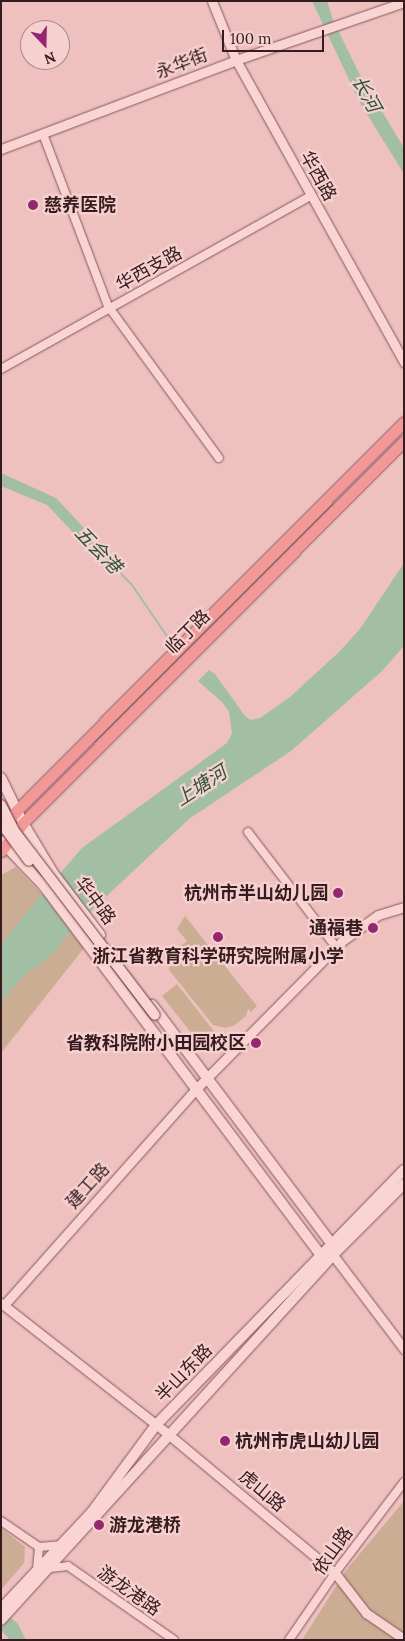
<!DOCTYPE html>
<html>
<head>
<meta charset="utf-8">
<style>
  body { margin:0 }
  #map { position:relative; width:405px; height:1641px; overflow:hidden; background:#eec1bf; font-family:Lora,"Noto Sans SC",serif }
  div>[style] { position:absolute }
  [style*='--x'] { left:calc(var(--x)*1px); top:calc(var(--y)*1px); width:calc(var(--w)*1px); rotate:calc(var(--a)*1deg) }
  .green>* { inset:0; background:#cbad93; transform-origin:0 0 }
  .water>* { inset:0; background:#a2bfa4 }
  .stream>* { height:2px; margin:-1px; padding:0 1px; transform-origin:1px; border-radius:1px; background:#a2bfa4 }
  .roads { filter:drop-shadow(0 0 1px #86575d) drop-shadow(0 0 1px #86575d) }
  .minor>* { height:8px; margin:-4px; padding:0 4px; transform-origin:4px; border-radius:4px; background:#f9d4d2 }
  .tertiary>* { height:9px; margin:-4.5px; padding:0 4.5px; transform-origin:4.5px; border-radius:4.5px; background:#f9d4d2 }
  .secondary>* { height:10px; margin:-5px; padding:0 5px; transform-origin:5px; border-radius:5px; background:#f9d4d2 }
  .primary>* { height:11px; margin:-5.5px; padding:0 5.5px; transform-origin:5.5px; border-radius:5.5px; background:#f29896 }
  .bridges { filter:drop-shadow(0 0 1px #683b42) drop-shadow(0 0 1px #683b42) }
  .secondary-bridge>* { height:10px; margin:-5px; padding:0 5px; transform-origin:5px; border-radius:5px; background:#f9d4d2 }
  .dots>* { width:14px; height:14px; translate:-50% -50%; box-sizing:border-box; border:2px solid #f5d0ce; border-radius:50% }
  span { translate:-50% -50%; white-space:nowrap; text-align:center; line-height:1.15; -webkit-text-stroke:4.5px #f5d0ce; paint-order:stroke }
  .street-label { font-size:18px; color:#361c20 }
  .poi-label { font-size:18px; color:#361c20; font-weight:700 }
  .left { translate:0 -50%; text-align:left }
  .right { translate:-100% -50%; text-align:right }
  .water-label { font-size:19px; color:#2b5637; font-style:italic }
  .frame { position:absolute; inset:0; border:2px solid #361c20; pointer-events:none }
  .north { position:absolute; left:20px; top:20px; width:50px; height:50px; box-sizing:border-box; background:#f5d0ce; border:1px solid #a98888; border-radius:50%; rotate:159deg; font-size:14px; font-weight:700; line-height:20px; text-align:center; color:#361c20 }
  .north::after { content:''; display:block; margin:auto; width:18px; height:22px; background:#952771; clip-path:polygon(50% 0,100% 100%,50% 72%,0 100%) }
  .scale { position:absolute; left:222px; top:30px; width:102px; height:22px; box-sizing:border-box; border:2px solid #361c20; border-top:0; padding-left:6px; font-size:15px; line-height:18px; white-space:nowrap; color:#361c20; -webkit-text-stroke:4px #f5d0ce; paint-order:stroke }
</style>
</head>
<body>
<div id="map">
  <div class="green">
    <i style="clip-path:polygon(16px 867px,37px 889px,84px 948px,1px 1053px,1px 875px)"></i>
    <i style="clip-path:polygon(185px 916px,257px 1006px,251px 1012px,248px 1009px,246px 1016px,235px 1025px,226px 1028px,213px 1025px,169px 970px,172px 953px,187px 941px,177px 929px)"></i>
    <i style="left:177px;top:984px;width:68px;height:19px;rotate:52deg"></i>
    <i style="clip-path:polygon(404px 1501px,404px 1640px,302px 1640px,347px 1569px)"></i>
    <i style="clip-path:polygon(1px 1528px,25px 1547px,24px 1563px,1px 1590px)"></i>
  </div>
  <div class="water">
    <i style="clip-path:polygon(312px 1px,327px 1px,333px 20px,359px 73px,404px 148px,404px 174px,360px 103px)"></i>
    <i style="clip-path:polygon(1px 473px,56px 498px,101px 546px,92px 552px,47px 505px,1px 486px)"></i>
    <i style="clip-path:polygon(404px 563px,404px 646px,382px 671px,291px 751px,189px 819px,96px 906px,64px 939px,53px 954px,22px 977px,1px 1003px,1px 944px,36px 901px,82px 848px,227px 743px,232px 733px,229px 712px,222px 702px,198px 681px,209px 670px,215px 674px,245px 716px,251px 720px,260px 718px,290px 697px,339px 652px,360px 629px)"></i>
    <i style="clip-path:polygon(1px 1609px,18px 1624px,26px 1640px,10px 1640px,1px 1630px)"></i>
  </div>
  <div class="stream">
    <i style="--x:97;--y:549;--w:50;--a:45.8"></i>
    <i style="--x:132;--y:585;--w:73;--a:55.7"></i>
  </div>
  <div class="roads">
    <div class="minor">
      <i style="--x:43;--y:134;--w:184;--a:69.3"></i>
      <i style="--x:108;--y:306;--w:188;--a:53.9"></i>
      <i style="--x:1;--y:369;--w:355;--a:-29.2"></i>
      <i style="--x:248;--y:832;--w:145;--a:52.6"></i>
      <i style="--x:1;--y:1521;--w:46;--a:34.4"></i>
      <i style="--x:39;--y:1547;--w:21;--a:-5"></i>
      <i style="--x:50;--y:1568;--w:18;--a:-6"></i>
      <i style="--x:68;--y:1566;--w:129;--a:34.9"></i>
      <i style="--x:37;--y:1570;--w:23;--a:-85"></i>
      <i style="--x:289;--y:1640;--w:81;--a:-55.5"></i>
      <i style="--x:335;--y:1573;--w:114;--a:-52.8"></i>
    </div>
    <div class="tertiary">
      <i style="--x:212;--y:1;--w:64;--a:67.9"></i>
      <i style="--x:236;--y:60;--w:346;--a:60.9"></i>
      <i style="--x:1;--y:149;--w:251;--a:-20.7"></i>
      <i style="--x:236;--y:60;--w:178;--a:-19"></i>
      <i style="--x:333;--y:1255;--w:118;--a:52.9"></i>
      <i style="--x:1;--y:1303;--w:212;--a:38.1"></i>
      <i style="--x:168;--y:1434;--w:217;--a:39.8"></i>
      <i style="--x:335;--y:1573;--w:51;--a:52.2"></i>
      <i style="--x:366;--y:1613;--w:46;--a:34.4"></i>
      <i style="--x:4;--y:1305;--w:290;--a:-48.4"></i>
      <i style="--x:197;--y:1088;--w:206;--a:-45.4"></i>
      <i style="--x:342;--y:941;--w:44;--a:-35.8"></i>
      <i style="--x:378;--y:915;--w:27;--a:-17"></i>
    </div>
    <div class="secondary">
      <i style="--x:1;--y:778;--w:50;--a:63.9"></i>
      <i style="--x:23;--y:823;--w:58;--a:59"></i>
      <i style="--x:53;--y:873;--w:78;--a:52.8"></i>
      <i style="--x:1;--y:841;--w:61;--a:46.3"></i>
      <i style="--x:43;--y:885;--w:461;--a:53.1"></i>
      <i style="--x:320;--y:1254;--w:13;--a:4"></i>
      <i style="--x:333;--y:1255;--w:12;--a:-99"></i>
      <i style="--x:331;--y:1243;--w:298;--a:-126.9"></i>
      <i style="--x:1;--y:1609;--w:133;--a:-46.8"></i>
      <i style="--x:92;--y:1512;--w:108;--a:-53.7"></i>
      <i style="--x:156;--y:1425;--w:356;--a:-45.8"></i>
      <i style="--x:1;--y:1620;--w:493;--a:-47.7"></i>
      <i style="--x:333;--y:1255;--w:100;--a:-45"></i>
    </div>
    <div class="primary">
      <i style="--x:3;--y:828;--w:23;--a:-52"></i>
      <i style="--x:17;--y:810;--w:548;--a:-45.07"></i>
      <i style="--x:1;--y:851;--w:36;--a:-52"></i>
      <i style="--x:23;--y:823;--w:540;--a:-45.08"></i>
    </div>
  </div>
  <div class="bridges">
    <div class="secondary-bridge">
      <i style="--x:1;--y:805;--w:30;--a:63"></i>
      <i style="--x:15;--y:832;--w:230;--a:52.6"></i>
      <i style="--x:1;--y:823;--w:47;--a:53.6"></i>
    </div>
  </div>
  <div class="dots">
    <i style="left:33px;top:205px;background:#952771"></i>
    <i style="left:338px;top:893px;background:#952771"></i>
    <i style="left:373px;top:928px;background:#952771"></i>
    <i style="left:218px;top:937px;background:#952771"></i>
    <i style="left:256px;top:1043px;background:#952771"></i>
    <i style="left:225px;top:1441px;background:#952771"></i>
    <i style="left:99px;top:1525px;background:#952771"></i>
  </div>
  <div class="street-label">
    <span style="left:182px;top:64px;rotate:-21deg">永华街</span>
    <span style="left:318px;top:176px;rotate:61deg">华西路</span>
    <span style="left:149px;top:269px;rotate:-29deg">华西支路</span>
    <span style="left:188px;top:632px;rotate:-45deg">临丁路</span>
    <span style="left:95px;top:901px;rotate:53deg">华中路</span>
    <span style="left:88px;top:1186px;rotate:-48deg">建工路</span>
    <span style="left:184px;top:1373px;rotate:-46deg">半山东路</span>
    <span style="left:262px;top:1491px;rotate:40deg">虎山路</span>
    <span style="left:333px;top:1551px;rotate:-54deg">依山路</span>
    <span style="left:129px;top:1591px;rotate:35deg">游龙港路</span>
  </div>
  <div class="poi-label">
    <span class="left" style="left:44px;top:205px">慈养医院</span>
    <span class="right" style="left:328px;top:893px">杭州市半山幼儿园</span>
    <span class="right" style="left:363px;top:928px">通福巷</span>
    <span style="left:218px;top:956px">浙江省教育科学研究院附属小学</span>
    <span class="right" style="left:246px;top:1043px">省教科院附小田园校区</span>
    <span class="left" style="left:235px;top:1441px">杭州市虎山幼儿园</span>
    <span class="left" style="left:109px;top:1525px">游龙港桥</span>
  </div>
  <div class="water-label">
    <span style="left:366px;top:94px;rotate:61deg">长河</span>
    <span style="left:98px;top:550px;rotate:46deg">五会港</span>
    <span style="left:201px;top:786px;rotate:-33deg">上塘河</span>
  </div>
  <div class="frame"></div>
  <div class="north">N</div>
  <div class="scale">100 m</div>
</div>
</body>
</html>
